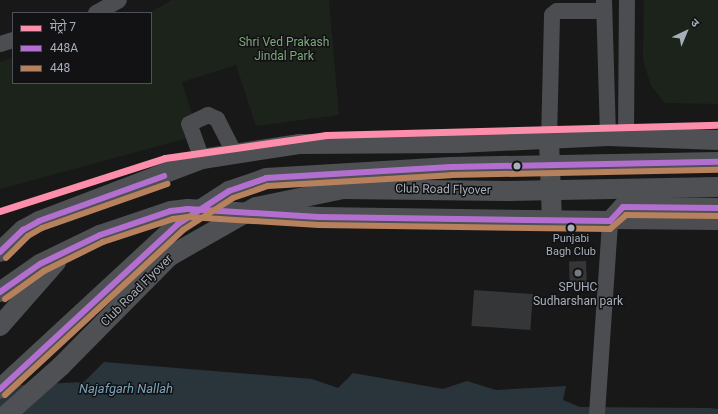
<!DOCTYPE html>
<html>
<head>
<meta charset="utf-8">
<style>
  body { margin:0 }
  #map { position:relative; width:718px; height:414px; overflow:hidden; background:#181818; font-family:Roboto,"Noto Sans Devanagari",sans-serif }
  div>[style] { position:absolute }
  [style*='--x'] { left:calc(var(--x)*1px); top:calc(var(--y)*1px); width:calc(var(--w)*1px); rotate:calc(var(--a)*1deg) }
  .green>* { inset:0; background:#1b231b }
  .water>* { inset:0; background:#29353b }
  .building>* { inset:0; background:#353637; transform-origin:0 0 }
  .minor>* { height:16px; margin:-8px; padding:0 8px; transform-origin:8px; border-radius:8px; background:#4b4d51 }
  .major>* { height:20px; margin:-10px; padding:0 10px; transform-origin:10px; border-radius:10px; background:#4e5053 }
  .major-bridge>* { height:20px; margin:-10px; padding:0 10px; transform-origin:10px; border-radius:10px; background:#4e5053 }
  .bus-1>* { height:6px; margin:-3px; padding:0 3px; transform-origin:3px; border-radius:3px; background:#b36fd0 }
  .bus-2>* { height:6px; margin:-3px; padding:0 3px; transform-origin:3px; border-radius:3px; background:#b6815c }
  .metro-1>* { height:7px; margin:-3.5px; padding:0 3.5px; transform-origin:3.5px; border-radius:3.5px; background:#fc8eac }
  .dots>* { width:11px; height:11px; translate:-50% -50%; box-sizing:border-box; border:2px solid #121214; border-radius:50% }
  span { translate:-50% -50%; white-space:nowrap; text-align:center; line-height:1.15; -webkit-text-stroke:3px #121214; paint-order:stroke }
  .bus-label { font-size:11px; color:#a7afba }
  .park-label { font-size:12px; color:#7fa77c }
  .street-label { font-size:12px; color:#a7afba }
  .poi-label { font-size:12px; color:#a7afba }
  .water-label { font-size:13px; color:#7ba3b9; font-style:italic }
  .legend { position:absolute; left:12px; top:12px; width:140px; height:72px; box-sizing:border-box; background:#121214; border:1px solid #4e5156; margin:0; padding:5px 7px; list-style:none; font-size:12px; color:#a7afba }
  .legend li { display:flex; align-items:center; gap:8px; height:20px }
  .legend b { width:20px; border:1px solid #4e5156 }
  .north { position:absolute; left:666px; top:12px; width:40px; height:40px; -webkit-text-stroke:3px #121214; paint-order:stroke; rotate:44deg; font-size:11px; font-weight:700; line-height:16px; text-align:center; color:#a7afba }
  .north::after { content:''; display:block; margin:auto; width:14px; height:18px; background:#a7afba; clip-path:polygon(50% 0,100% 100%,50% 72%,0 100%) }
</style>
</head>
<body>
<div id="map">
  <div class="green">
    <i style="clip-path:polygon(172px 0,329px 0,339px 115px,256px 126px,236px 65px,182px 82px,199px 135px,0 189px,0 62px,13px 58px,13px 83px,151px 83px,149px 13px)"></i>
    <i style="clip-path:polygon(644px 0,718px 0,718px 104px,665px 103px,651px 86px,643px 60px)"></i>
  </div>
  <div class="water">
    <i style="clip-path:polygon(104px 362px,312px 379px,338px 388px,353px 373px,443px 389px,467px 381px,496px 390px,566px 386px,563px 400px,580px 407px,709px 408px,718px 409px,718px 414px,0 414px,0 386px,84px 382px)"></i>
  </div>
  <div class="building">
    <i style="left:586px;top:261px;width:23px;height:17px;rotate:88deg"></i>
    <i style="left:474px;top:290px;width:59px;height:36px;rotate:4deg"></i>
  </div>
  <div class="minor">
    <i style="--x:604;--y:0;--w:136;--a:88.3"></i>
    <i style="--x:96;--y:13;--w:26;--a:-29"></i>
    <i style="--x:0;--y:44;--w:14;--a:-17"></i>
    <i style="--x:626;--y:136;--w:136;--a:-89.6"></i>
    <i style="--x:549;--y:140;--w:125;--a:-88.6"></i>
    <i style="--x:552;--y:15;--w:6;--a:-39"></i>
    <i style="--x:557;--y:11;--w:47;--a:0"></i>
    <i style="--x:202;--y:159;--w:37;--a:-110"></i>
    <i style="--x:189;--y:124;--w:21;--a:-25"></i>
    <i style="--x:208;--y:115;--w:10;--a:24"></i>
    <i style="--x:217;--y:119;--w:39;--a:63"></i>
    <i style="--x:597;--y:414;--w:193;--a:-86.1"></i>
    <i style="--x:610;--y:221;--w:108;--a:0.5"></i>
  </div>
  <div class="major">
    <i style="--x:549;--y:140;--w:80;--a:87.9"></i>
    <i style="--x:0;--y:252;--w:32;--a:-44"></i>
    <i style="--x:23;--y:230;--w:18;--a:-29"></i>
    <i style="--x:39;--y:221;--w:174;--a:-20.8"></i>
    <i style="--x:202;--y:159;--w:98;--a:-8.8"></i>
    <i style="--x:299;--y:144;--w:159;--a:-0.4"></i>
    <i style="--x:458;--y:143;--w:150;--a:-2.7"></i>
    <i style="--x:608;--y:136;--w:110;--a:2.1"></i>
    <i style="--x:0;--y:292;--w:49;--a:-35"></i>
    <i style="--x:40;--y:264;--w:67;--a:-25.8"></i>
    <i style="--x:100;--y:235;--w:75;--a:-18.7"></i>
    <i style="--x:171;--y:211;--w:17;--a:-7"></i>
    <i style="--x:188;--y:209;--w:131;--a:3.5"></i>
    <i style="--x:319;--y:217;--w:291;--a:0.8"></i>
    <i style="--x:610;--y:221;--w:19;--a:-47"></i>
    <i style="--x:623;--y:207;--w:95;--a:0.6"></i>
    <i style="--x:0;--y:326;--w:85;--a:-48.8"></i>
  </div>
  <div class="major-bridge">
    <i style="--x:0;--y:389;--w:243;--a:-42.8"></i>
    <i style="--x:178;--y:224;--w:61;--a:-32.9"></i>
    <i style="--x:229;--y:191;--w:39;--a:-19"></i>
    <i style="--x:266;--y:178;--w:185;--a:-3.4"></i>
    <i style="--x:451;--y:167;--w:267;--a:-1.1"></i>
    <i style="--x:7;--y:414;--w:72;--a:-41.6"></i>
    <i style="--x:61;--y:366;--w:155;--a:-45.3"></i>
    <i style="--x:170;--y:256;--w:99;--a:-29.7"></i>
    <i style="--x:256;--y:207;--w:89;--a:-11.7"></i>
    <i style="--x:343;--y:189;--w:163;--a:0.7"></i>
    <i style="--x:506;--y:191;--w:212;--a:-1.1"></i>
  </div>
  <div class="bus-1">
    <i style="--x:0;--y:252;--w:32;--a:-44"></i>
    <i style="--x:23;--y:230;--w:18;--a:-29"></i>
    <i style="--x:39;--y:221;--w:133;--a:-19.8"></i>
    <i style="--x:0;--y:292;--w:49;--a:-35"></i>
    <i style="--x:40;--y:264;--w:67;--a:-25.8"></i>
    <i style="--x:100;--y:235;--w:75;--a:-18.7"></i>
    <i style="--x:171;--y:211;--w:17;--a:-7"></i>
    <i style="--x:188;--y:209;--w:131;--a:3.5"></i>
    <i style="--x:319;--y:217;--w:291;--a:0.8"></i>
    <i style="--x:610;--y:221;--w:19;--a:-47"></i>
    <i style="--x:623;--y:207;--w:95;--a:0.6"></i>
    <i style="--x:0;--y:389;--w:243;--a:-42.8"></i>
    <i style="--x:178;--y:224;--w:61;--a:-32.9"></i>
    <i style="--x:229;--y:191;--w:39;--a:-19"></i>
    <i style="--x:266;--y:178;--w:185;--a:-3.4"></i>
    <i style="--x:451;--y:167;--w:267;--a:-1.1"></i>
  </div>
  <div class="bus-2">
    <i style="--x:6;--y:258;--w:31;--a:-45"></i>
    <i style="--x:28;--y:236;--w:16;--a:-30"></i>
    <i style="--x:42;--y:228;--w:133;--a:-19.4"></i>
    <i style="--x:5;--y:299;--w:48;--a:-35.7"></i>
    <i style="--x:44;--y:271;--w:66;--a:-26.2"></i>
    <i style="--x:103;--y:242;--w:74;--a:-18.2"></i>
    <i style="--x:173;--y:219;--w:15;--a:-8"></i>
    <i style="--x:188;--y:217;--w:131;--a:3.5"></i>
    <i style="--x:319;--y:225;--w:291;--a:0.8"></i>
    <i style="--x:610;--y:229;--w:21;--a:-41"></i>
    <i style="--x:626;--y:215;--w:92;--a:0.6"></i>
    <i style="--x:5;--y:395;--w:243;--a:-42.8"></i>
    <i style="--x:183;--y:230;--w:59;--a:-32.6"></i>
    <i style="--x:233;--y:198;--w:37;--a:-19"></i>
    <i style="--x:268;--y:186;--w:183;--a:-3.4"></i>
    <i style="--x:451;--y:175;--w:267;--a:-1.1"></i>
  </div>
  <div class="metro-1">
    <i style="--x:0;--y:211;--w:173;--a:-17.8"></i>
    <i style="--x:165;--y:158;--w:163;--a:-8.1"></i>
    <i style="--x:326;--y:135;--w:392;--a:-1.5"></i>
  </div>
  <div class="dots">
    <i style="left:517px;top:166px;background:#a7afba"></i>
    <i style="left:571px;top:228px;background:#a7afba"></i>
    <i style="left:578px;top:273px;background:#757a81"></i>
  </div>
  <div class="bus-label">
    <span style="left:571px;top:246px">Punjabi<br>Bagh Club</span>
  </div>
  <div class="park-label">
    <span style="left:284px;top:50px">Shri Ved Prakash<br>Jindal Park</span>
  </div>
  <div class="street-label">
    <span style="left:443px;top:190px;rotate:1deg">Club Road Flyover</span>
    <span style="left:137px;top:291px;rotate:-45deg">Club Road Flyover</span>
  </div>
  <div class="poi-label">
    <span style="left:578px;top:295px">SPUHC<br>Sudharshan park</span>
  </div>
  <div class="water-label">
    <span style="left:126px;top:389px">Najafgarh Nallah</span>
  </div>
  <ul class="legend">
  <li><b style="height:5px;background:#fc8eac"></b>मेट्रो 7</li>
  <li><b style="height:5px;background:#b36fd0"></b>448A</li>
  <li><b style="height:5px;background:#b6815c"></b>448</li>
  </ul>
  <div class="north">उ</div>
</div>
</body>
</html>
